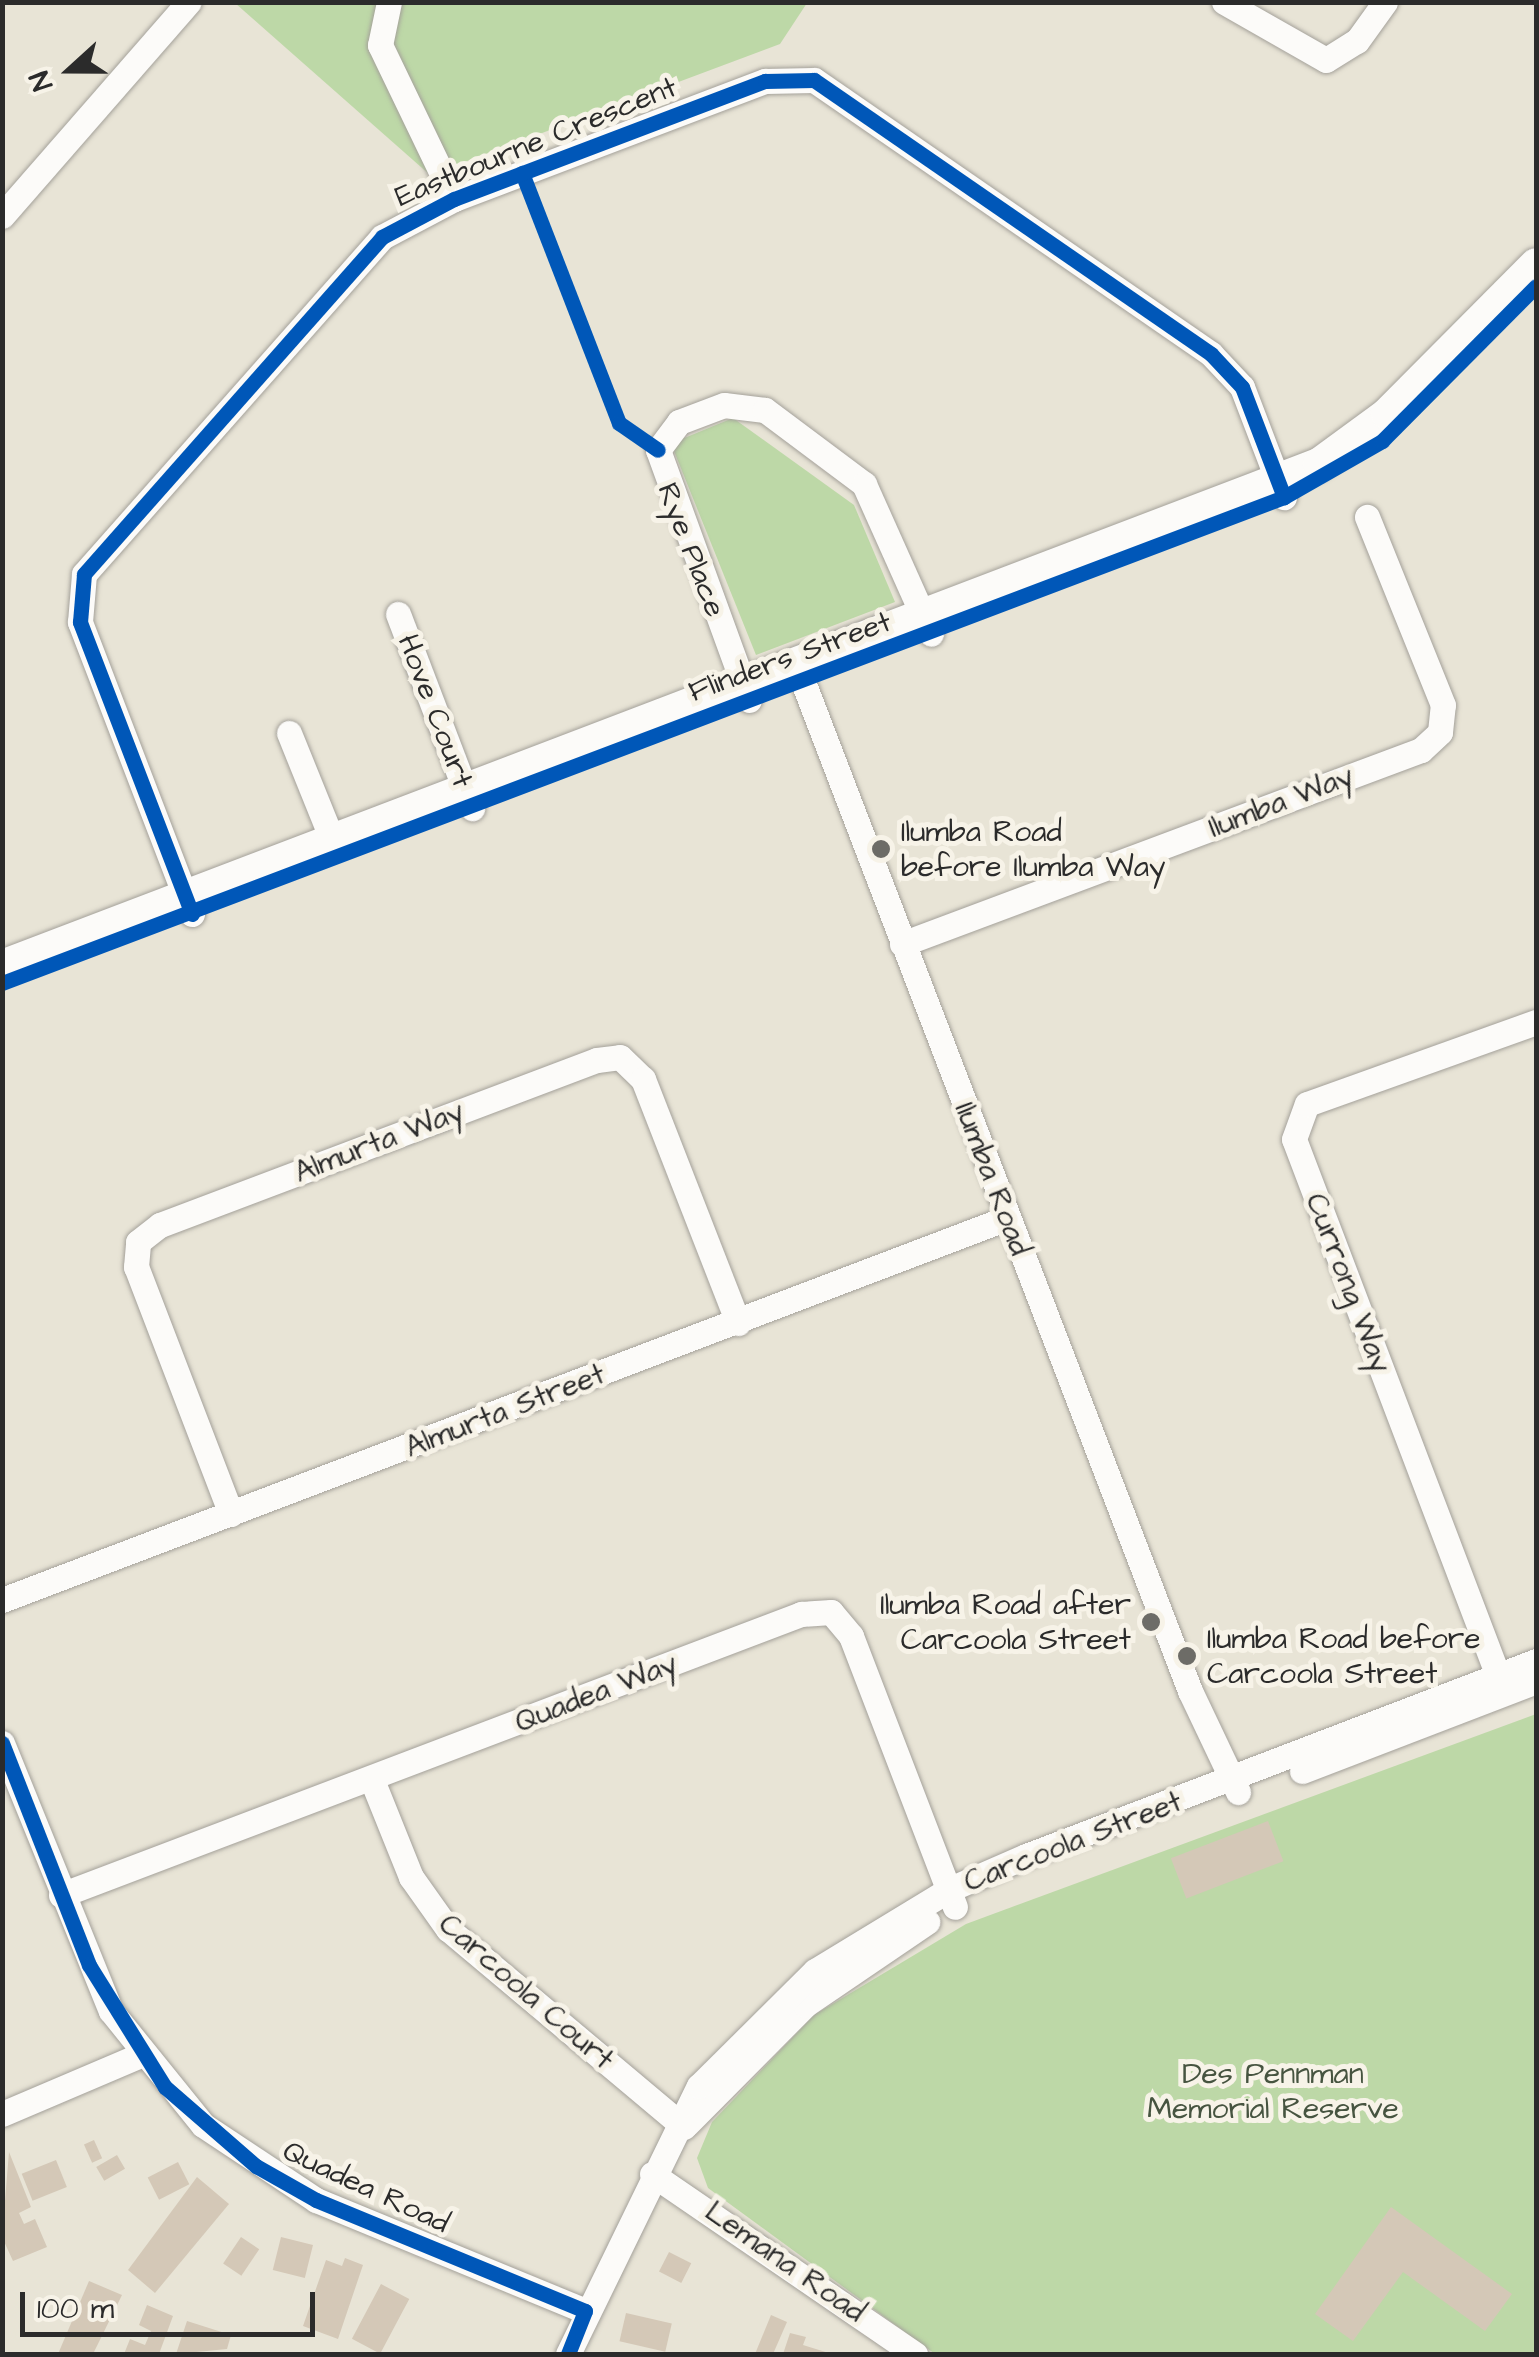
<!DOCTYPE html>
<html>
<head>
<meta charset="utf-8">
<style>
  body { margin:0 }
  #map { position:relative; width:1539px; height:2357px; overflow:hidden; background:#e8e4d6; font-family:"Architects Daughter",sans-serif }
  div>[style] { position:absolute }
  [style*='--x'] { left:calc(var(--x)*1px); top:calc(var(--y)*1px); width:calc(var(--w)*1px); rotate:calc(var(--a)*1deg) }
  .green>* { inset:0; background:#bdd8a7 }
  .building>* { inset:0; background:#d4c8b7; transform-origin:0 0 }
  .roads { filter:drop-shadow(0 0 2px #a4a19a) drop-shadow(0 0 2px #a4a19a) }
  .minor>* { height:25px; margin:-12.5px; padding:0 12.5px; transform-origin:12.5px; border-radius:12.5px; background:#fcfbf9 }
  .major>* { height:32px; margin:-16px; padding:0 16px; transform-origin:16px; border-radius:16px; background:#fcfbf9 }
  .cycleway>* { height:15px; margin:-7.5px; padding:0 7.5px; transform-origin:7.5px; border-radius:7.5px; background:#0057b8 }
  .dots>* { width:28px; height:28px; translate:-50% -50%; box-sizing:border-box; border:5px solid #f7f3e8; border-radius:50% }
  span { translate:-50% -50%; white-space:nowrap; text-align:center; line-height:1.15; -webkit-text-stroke:10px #f7f3e8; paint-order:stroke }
  .street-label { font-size:30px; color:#2b2b2b }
  .poi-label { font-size:30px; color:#2b2b2b }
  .left { translate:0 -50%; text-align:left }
  .right { translate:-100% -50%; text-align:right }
  .park-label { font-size:30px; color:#465440 }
  .frame { position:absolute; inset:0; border:5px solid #2b2b2b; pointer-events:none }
  .north { position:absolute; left:20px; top:20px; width:100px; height:100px; -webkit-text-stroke:8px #f7f3e8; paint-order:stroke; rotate:249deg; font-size:28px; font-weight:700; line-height:40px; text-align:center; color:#2b2b2b }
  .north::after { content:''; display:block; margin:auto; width:35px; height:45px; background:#2b2b2b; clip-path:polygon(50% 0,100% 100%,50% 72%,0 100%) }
  .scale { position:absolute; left:20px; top:2292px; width:295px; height:45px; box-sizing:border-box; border:5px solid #2b2b2b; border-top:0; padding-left:12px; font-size:30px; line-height:35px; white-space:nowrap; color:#2b2b2b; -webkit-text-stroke:8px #f7f3e8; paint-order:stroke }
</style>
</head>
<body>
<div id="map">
  <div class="green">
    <i style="clip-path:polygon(235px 3px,807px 3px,780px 44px,430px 175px)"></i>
    <i style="clip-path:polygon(733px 418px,854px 505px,895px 602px,756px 655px,674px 451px,677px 441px)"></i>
    <i style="clip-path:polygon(1536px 1714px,1536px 2354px,935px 2354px,708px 2188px,697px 2158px,712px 2122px,814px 2015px,966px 1924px)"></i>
  </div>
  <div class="building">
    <i style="left:1268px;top:1821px;width:43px;height:104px;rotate:69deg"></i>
    <i style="left:94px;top:2140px;width:20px;height:11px;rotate:66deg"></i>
    <i style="clip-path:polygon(9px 2152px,31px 2207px,19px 2213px,24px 2224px,35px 2219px,47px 2247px,13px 2261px,2px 2237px)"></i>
    <i style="left:117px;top:2155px;width:16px;height:24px;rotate:60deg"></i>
    <i style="left:56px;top:2160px;width:29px;height:37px;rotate:68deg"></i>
    <i style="left:178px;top:2162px;width:25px;height:34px;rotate:63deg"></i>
    <i style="clip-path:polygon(197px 2177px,229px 2204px,155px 2293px,128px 2270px)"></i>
    <i style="clip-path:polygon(1391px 2207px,1512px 2294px,1485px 2331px,1403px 2272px,1353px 2341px,1315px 2314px)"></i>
    <i style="left:241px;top:2237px;width:22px;height:32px;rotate:34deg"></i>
    <i style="left:281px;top:2237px;width:33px;height:34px;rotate:14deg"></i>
    <i style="left:669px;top:2252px;width:25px;height:22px;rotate:27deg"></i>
    <i style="clip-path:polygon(345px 2258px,363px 2265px,338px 2339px,303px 2326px,326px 2260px,342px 2266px)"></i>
    <i style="clip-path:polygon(89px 2281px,122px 2295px,93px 2354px,58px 2354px)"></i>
    <i style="left:381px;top:2284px;width:32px;height:62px;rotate:28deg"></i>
    <i style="clip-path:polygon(147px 2305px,173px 2316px,159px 2354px,124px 2354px,130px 2339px,145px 2345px,151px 2331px,139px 2325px)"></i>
    <i style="left:626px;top:2313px;width:47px;height:29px;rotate:13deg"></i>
    <i style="clip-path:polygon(771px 2315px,787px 2322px,773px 2354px,755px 2354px)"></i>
    <i style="clip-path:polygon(187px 2321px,231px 2335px,227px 2349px,176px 2354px)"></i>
    <i style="clip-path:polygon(790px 2333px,806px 2337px,803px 2345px,832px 2354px,783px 2354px)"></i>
  </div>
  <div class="roads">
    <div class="minor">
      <i style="--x:389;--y:2;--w:44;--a:101.8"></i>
      <i style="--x:380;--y:45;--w:171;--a:64.3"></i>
      <i style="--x:1224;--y:2;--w:117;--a:29.6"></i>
      <i style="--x:1326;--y:60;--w:36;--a:-32"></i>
      <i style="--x:1357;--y:41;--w:48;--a:-54.3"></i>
      <i style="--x:2;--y:216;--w:284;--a:-48.9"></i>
      <i style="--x:398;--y:614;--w:208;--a:69.1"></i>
      <i style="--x:797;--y:666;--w:1098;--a:69.02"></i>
      <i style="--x:1190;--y:1691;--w:112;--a:64.6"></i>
      <i style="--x:749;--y:700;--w:266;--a:-110"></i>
      <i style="--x:658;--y:450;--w:35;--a:-53"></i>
      <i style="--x:679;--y:422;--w:48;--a:-20.7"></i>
      <i style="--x:724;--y:405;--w:41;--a:7"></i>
      <i style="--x:765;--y:410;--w:124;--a:36.8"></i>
      <i style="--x:864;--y:484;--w:164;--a:65.9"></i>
      <i style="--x:289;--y:733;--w:118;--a:68"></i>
      <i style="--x:192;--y:914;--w:313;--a:-111"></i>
      <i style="--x:80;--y:622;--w:48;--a:-85.2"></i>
      <i style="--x:84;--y:574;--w:450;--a:-48.5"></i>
      <i style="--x:382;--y:237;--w:81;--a:-27.8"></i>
      <i style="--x:454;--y:199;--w:333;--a:-20.8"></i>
      <i style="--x:765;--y:81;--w:49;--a:-1.2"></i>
      <i style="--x:814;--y:80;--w:482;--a:34.6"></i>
      <i style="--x:1211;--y:354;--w:45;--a:46.8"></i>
      <i style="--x:1242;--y:387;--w:118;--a:69.1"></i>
      <i style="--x:902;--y:944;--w:554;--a:-20.5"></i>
      <i style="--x:1421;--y:750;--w:26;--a:-43"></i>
      <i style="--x:1440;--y:732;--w:27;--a:-84"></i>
      <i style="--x:1443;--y:705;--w:203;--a:-112"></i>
      <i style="--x:231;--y:1514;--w:265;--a:-111"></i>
      <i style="--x:136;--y:1267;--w:25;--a:-85"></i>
      <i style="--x:138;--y:1242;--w:28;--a:-38"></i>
      <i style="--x:160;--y:1225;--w:467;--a:-20.7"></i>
      <i style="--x:597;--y:1060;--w:23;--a:-7"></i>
      <i style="--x:620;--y:1057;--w:32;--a:44"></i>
      <i style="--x:643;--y:1079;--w:262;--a:68.7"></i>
      <i style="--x:2;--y:1600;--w:1075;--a:-20.81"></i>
      <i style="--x:1503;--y:1689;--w:588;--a:-110.81"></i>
      <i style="--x:1294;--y:1139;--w:37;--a:-70"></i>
      <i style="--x:1307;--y:1104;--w:243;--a:-19.7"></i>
      <i style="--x:2;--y:1743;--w:289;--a:67.9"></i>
      <i style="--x:111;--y:2011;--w:146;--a:51.1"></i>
      <i style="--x:203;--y:2125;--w:136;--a:33.6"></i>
      <i style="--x:316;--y:2200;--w:291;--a:22.4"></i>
      <i style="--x:1302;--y:1771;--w:251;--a:-21"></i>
      <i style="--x:372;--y:1780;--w:105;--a:68.1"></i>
      <i style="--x:411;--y:1877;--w:64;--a:54.6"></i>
      <i style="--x:448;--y:1929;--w:308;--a:40"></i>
      <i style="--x:61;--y:1895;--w:792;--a:-20.79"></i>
      <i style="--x:801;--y:1614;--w:30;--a:-4"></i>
      <i style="--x:831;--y:1612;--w:31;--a:50"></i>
      <i style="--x:851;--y:1636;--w:290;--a:69"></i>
      <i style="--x:2;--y:2114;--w:150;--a:-23.1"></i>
      <i style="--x:687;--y:2124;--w:168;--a:-45.2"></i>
      <i style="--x:805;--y:2005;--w:148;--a:-34.2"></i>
      <i style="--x:652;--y:2174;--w:319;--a:34.4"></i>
      <i style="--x:568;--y:2354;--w:298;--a:-64"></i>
      <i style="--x:699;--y:2086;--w:163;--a:-44.8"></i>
      <i style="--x:815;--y:1971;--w:156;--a:-31.3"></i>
      <i style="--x:948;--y:1890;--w:85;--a:-23.6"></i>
      <i style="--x:1026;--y:1856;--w:546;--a:-20.92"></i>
    </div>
    <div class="major">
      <i style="--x:2;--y:966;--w:1409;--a:-20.87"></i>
      <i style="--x:1319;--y:464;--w:84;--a:-36.3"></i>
      <i style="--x:1387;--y:414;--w:211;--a:-45.2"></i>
    </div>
  </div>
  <div class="cycleway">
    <i style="--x:522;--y:173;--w:268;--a:68.8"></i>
    <i style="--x:619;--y:423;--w:47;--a:34.7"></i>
    <i style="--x:192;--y:914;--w:313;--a:-111"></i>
    <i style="--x:80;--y:622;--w:48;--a:-85.2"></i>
    <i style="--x:84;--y:574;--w:450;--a:-48.5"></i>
    <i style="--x:382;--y:237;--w:81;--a:-27.8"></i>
    <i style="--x:454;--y:199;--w:333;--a:-20.8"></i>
    <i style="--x:765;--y:81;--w:49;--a:-1.2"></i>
    <i style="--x:814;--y:80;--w:482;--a:34.6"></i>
    <i style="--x:1211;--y:354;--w:45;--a:46.8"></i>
    <i style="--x:1242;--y:387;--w:118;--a:69.1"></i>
    <i style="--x:2;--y:983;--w:1371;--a:-20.76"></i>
    <i style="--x:1284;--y:497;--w:113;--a:-29.7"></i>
    <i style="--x:1382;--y:441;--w:218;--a:-45.2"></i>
    <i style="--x:2;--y:1743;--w:238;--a:68.6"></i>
    <i style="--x:89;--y:1965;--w:144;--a:58.1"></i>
    <i style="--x:165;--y:2087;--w:121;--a:41"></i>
    <i style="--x:256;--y:2166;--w:69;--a:29.5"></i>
    <i style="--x:316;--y:2200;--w:291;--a:22.4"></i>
    <i style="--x:585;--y:2311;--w:46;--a:111.6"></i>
  </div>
  <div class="dots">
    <i style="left:881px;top:849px;background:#6d6c67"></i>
    <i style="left:1151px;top:1622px;background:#6d6c67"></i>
    <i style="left:1187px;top:1656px;background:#6d6c67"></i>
  </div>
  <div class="street-label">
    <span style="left:536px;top:142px;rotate:-22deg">Eastbourne Crescent</span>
    <span style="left:691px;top:550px;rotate:69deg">Rye Place</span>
    <span style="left:790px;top:657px;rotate:-20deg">Flinders Street</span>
    <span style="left:435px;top:711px;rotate:69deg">Hove Court</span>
    <span style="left:1281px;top:802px;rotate:-21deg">Ilumba Way</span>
    <span style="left:379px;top:1142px;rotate:-21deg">Almurta Way</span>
    <span style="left:992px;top:1179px;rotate:69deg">Ilumba Road</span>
    <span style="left:1348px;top:1283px;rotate:69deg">Currong Way</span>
    <span style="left:505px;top:1411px;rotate:-21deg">Almurta Street</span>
    <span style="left:596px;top:1693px;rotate:-21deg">Quadea Way</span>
    <span style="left:1073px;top:1842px;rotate:-21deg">Carcoola Street</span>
    <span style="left:526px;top:1992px;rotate:41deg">Carcoola Court</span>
    <span style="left:366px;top:2187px;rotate:25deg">Quadea Road</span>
    <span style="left:785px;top:2262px;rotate:35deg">Lemana Road</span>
  </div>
  <div class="poi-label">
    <span class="left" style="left:901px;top:849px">Ilumba Road<br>before Ilumba Way</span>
    <span class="right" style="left:1131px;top:1622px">Ilumba Road after<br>Carcoola Street</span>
    <span class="left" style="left:1207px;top:1656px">Ilumba Road before<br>Carcoola Street</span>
  </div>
  <div class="park-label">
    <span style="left:1273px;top:2091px">Des Pennman<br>Memorial Reserve</span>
  </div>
  <div class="frame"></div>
  <div class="north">N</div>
  <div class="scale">100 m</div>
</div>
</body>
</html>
